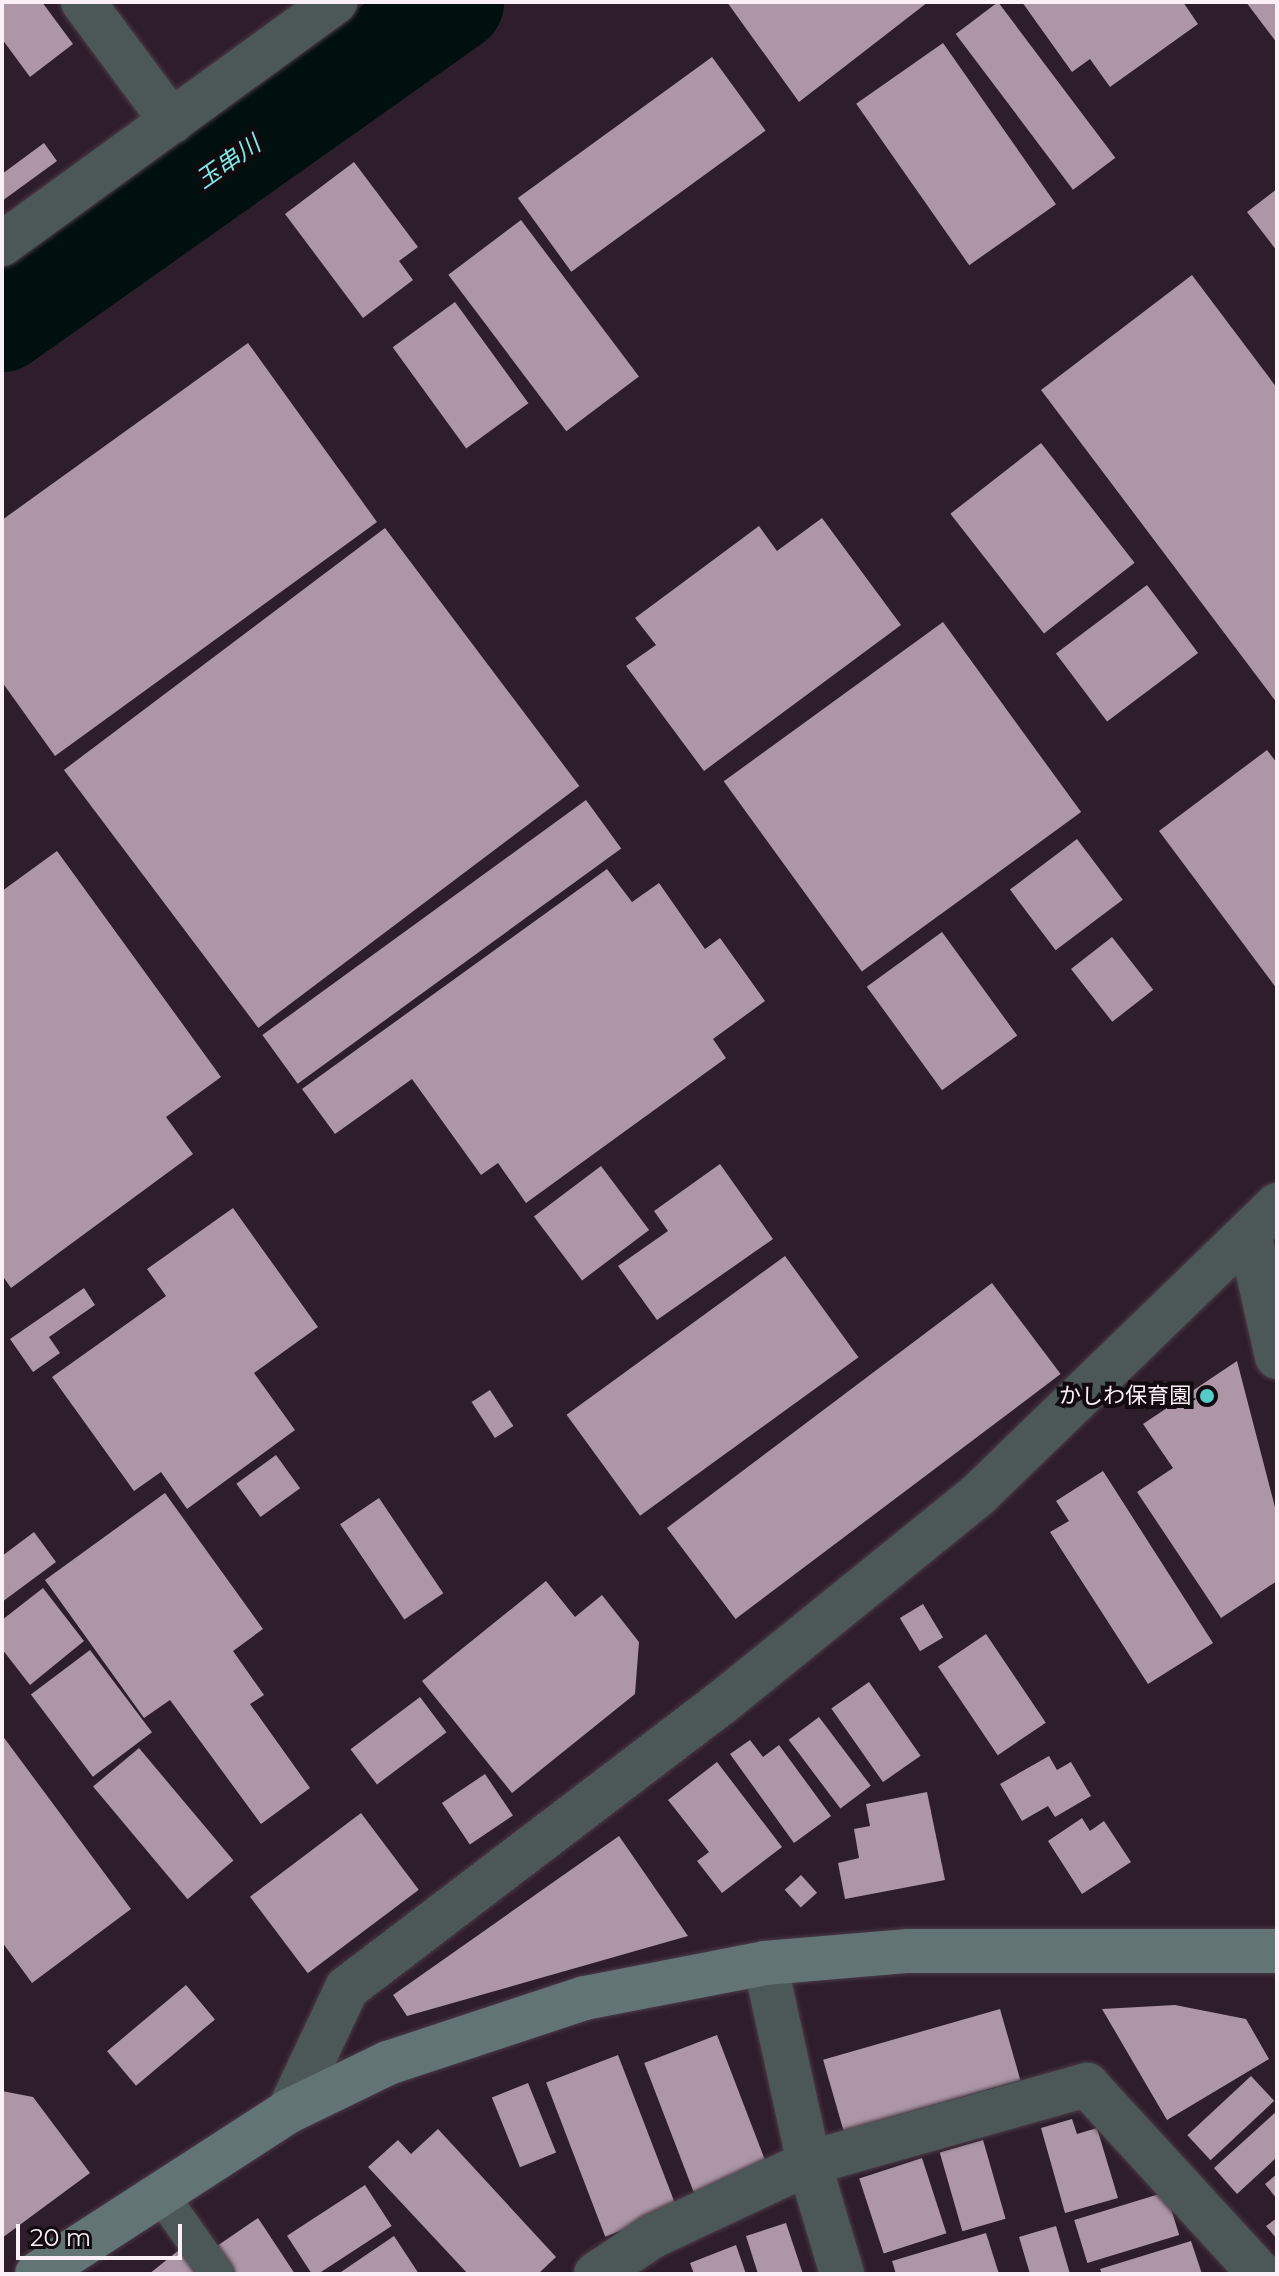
<!DOCTYPE html>
<html>
<head>
<meta charset="utf-8">
<style>
  body { margin:0 }
  #map { position:relative; width:1279px; height:2276px; overflow:hidden; background:#2e1d2a; font-family:Montserrat,"Noto Sans JP",sans-serif }
  div>[style] { position:absolute }
  [style*='--x'] { left:calc(var(--x)*1px); top:calc(var(--y)*1px); width:calc(var(--w)*1px); rotate:calc(var(--a)*1deg) }
  .river>* { height:100px; margin:-50px; padding:0 50px; transform-origin:50px; border-radius:50px; background:#00100f }
  .building>* { inset:0; background:#ad97a7; transform-origin:0 0 }
  .roads { filter:drop-shadow(0 0 2px #4b3b47) drop-shadow(0 0 2px #4b3b47) }
  .lane>* { height:34px; margin:-17px; padding:0 17px; transform-origin:17px; border-radius:17px; background:#4c5857 }
  .street>* { height:44px; margin:-22px; padding:0 22px; transform-origin:22px; border-radius:22px; background:#4c5857 }
  .secondary>* { height:44px; margin:-22px; padding:0 22px; transform-origin:22px; border-radius:22px; background:#627574 }
  .dots>* { width:22px; height:22px; translate:-50% -50%; box-sizing:border-box; border:4px solid #110a0f; border-radius:50% }
  span { translate:-50% -50%; white-space:nowrap; text-align:center; line-height:1.15; -webkit-text-stroke:8px #110a0f; paint-order:stroke }
  .poi-label { font-size:22px; color:#fbf0f8 }
  .right { translate:-100% -50%; text-align:right }
  .water-label { font-size:24px; color:#7de9e4; font-style:italic }
  .frame { position:absolute; inset:0; border:4px solid #fbf0f8; pointer-events:none }
  .scale { position:absolute; left:16px; top:2224px; width:166px; height:36px; box-sizing:border-box; border:4px solid #fbf0f8; border-top:0; padding-left:10px; font-size:24px; line-height:28px; white-space:nowrap; color:#fbf0f8; -webkit-text-stroke:6px #110a0f; paint-order:stroke }
</style>
</head>
<body>
<div id="map">
  <div class="river">
    <i style="--x:2;--y:322;--w:554;--a:-35.3"></i>
  </div>
  <div class="building">
    <i style="clip-path:polygon(2px 2px,42px 2px,73px 44px,30px 77px,2px 39px)"></i>
    <i style="clip-path:polygon(727px 2px,928px 2px,799px 102px)"></i>
    <i style="left:998px;top:2px;width:195px;height:53px;rotate:53deg"></i>
    <i style="clip-path:polygon(1022px 2px,1183px 2px,1198px 24px,1110px 87px,1090px 59px,1072px 72px)"></i>
    <i style="clip-path:polygon(1246px 2px,1277px 2px,1277px 43px)"></i>
    <i style="left:943px;top:43px;width:197px;height:106px;rotate:55deg"></i>
    <i style="left:712px;top:57px;width:91px;height:240px;rotate:54deg"></i>
    <i style="clip-path:polygon(44px 143px,57px 161px,2px 201px,2px 174px)"></i>
    <i style="clip-path:polygon(354px 162px,418px 247px,399px 261px,413px 280px,363px 318px,285px 214px)"></i>
    <i style="clip-path:polygon(1277px 189px,1277px 251px,1247px 212px)"></i>
    <i style="left:521px;top:220px;width:196px;height:91px;rotate:53deg"></i>
    <i style="clip-path:polygon(1192px 275px,1277px 388px,1277px 703px,1041px 390px)"></i>
    <i style="left:455px;top:302px;width:125px;height:77px;rotate:54deg"></i>
    <i style="clip-path:polygon(248px 343px,377px 522px,55px 756px,2px 682px,2px 520px)"></i>
    <i style="left:1041px;top:443px;width:152px;height:115px;rotate:52deg"></i>
    <i style="clip-path:polygon(822px 518px,901px 625px,704px 771px,626px 666px,656px 645px,635px 618px,759px 526px,777px 551px)"></i>
    <i style="left:385px;top:528px;width:323px;height:402px;rotate:53deg"></i>
    <i style="left:1147px;top:585px;width:85px;height:114px;rotate:53deg"></i>
    <i style="left:943px;top:622px;width:235px;height:271px;rotate:54deg"></i>
    <i style="clip-path:polygon(1267px 750px,1277px 763px,1277px 989px,1159px 831px)"></i>
    <i style="left:586px;top:800px;width:60px;height:400px;rotate:54deg"></i>
    <i style="left:1077px;top:839px;width:76px;height:84px;rotate:53deg"></i>
    <i style="clip-path:polygon(57px 851px,221px 1077px,166px 1117px,193px 1154px,11px 1288px,2px 1275px,2px 891px)"></i>
    <i style="clip-path:polygon(607px 869px,632px 902px,659px 883px,705px 949px,720px 938px,765px 1001px,713px 1039px,726px 1058px,526px 1203px,498px 1163px,481px 1175px,412px 1079px,335px 1134px,302px 1089px)"></i>
    <i style="left:942px;top:932px;width:128px;height:93px;rotate:54deg"></i>
    <i style="left:1112px;top:937px;width:67px;height:52px;rotate:52deg"></i>
    <i style="clip-path:polygon(720px 1164px,773px 1239px,657px 1320px,618px 1266px,668px 1231px,654px 1211px)"></i>
    <i style="left:601px;top:1166px;width:80px;height:84px;rotate:53deg"></i>
    <i style="clip-path:polygon(233px 1208px,318px 1327px,254px 1373px,295px 1430px,187px 1509px,161px 1472px,134px 1491px,52px 1377px,166px 1296px,147px 1269px)"></i>
    <i style="left:785px;top:1256px;width:125px;height:270px;rotate:54deg"></i>
    <i style="left:992px;top:1283px;width:114px;height:407px;rotate:53deg"></i>
    <i style="clip-path:polygon(84px 1288px,95px 1305px,49px 1337px,60px 1353px,33px 1372px,10px 1339px)"></i>
    <i style="clip-path:polygon(1237px 1361px,1277px 1515px,1277px 1581px,1221px 1618px,1137px 1492px,1173px 1468px,1143px 1424px)"></i>
    <i style="left:490px;top:1390px;width:43px;height:22px;rotate:57deg"></i>
    <i style="left:276px;top:1455px;width:41px;height:49px;rotate:54deg"></i>
    <i style="clip-path:polygon(1103px 1471px,1213px 1643px,1148px 1684px,1050px 1532px,1069px 1521px,1056px 1501px)"></i>
    <i style="clip-path:polygon(165px 1493px,263px 1629px,233px 1651px,264px 1695px,250px 1704px,310px 1788px,261px 1824px,170px 1700px,144px 1718px,45px 1580px)"></i>
    <i style="left:379px;top:1498px;width:115px;height:47px;rotate:56deg"></i>
    <i style="clip-path:polygon(34px 1532px,56px 1562px,2px 1602px,2px 1556px)"></i>
    <i style="clip-path:polygon(546px 1581px,575px 1617px,602px 1595px,639px 1642px,635px 1694px,512px 1793px,422px 1681px)"></i>
    <i style="clip-path:polygon(43px 1588px,84px 1641px,30px 1685px,2px 1649px,2px 1620px)"></i>
    <i style="left:923px;top:1604px;width:39px;height:27px;rotate:59deg"></i>
    <i style="left:986px;top:1634px;width:107px;height:58px;rotate:56deg"></i>
    <i style="left:90px;top:1650px;width:103px;height:74px;rotate:53deg"></i>
    <i style="left:869px;top:1682px;width:90px;height:46px;rotate:55deg"></i>
    <i style="left:420px;top:1697px;width:44px;height:87px;rotate:53deg"></i>
    <i style="left:819px;top:1717px;width:86px;height:38px;rotate:53deg"></i>
    <i style="clip-path:polygon(2px 1735px,131px 1909px,32px 1983px,2px 1942px)"></i>
    <i style="clip-path:polygon(750px 1740px,763px 1757px,779px 1745px,831px 1816px,794px 1843px,730px 1754px)"></i>
    <i style="left:139px;top:1748px;width:147px;height:60px;rotate:50deg"></i>
    <i style="clip-path:polygon(1049px 1756px,1057px 1770px,1071px 1762px,1091px 1796px,1055px 1817px,1048px 1806px,1022px 1821px,1000px 1784px)"></i>
    <i style="clip-path:polygon(717px 1762px,782px 1847px,722px 1893px,697px 1861px,709px 1852px,668px 1800px)"></i>
    <i style="left:485px;top:1774px;width:50px;height:52px;rotate:56deg"></i>
    <i style="clip-path:polygon(927px 1792px,945px 1880px,845px 1899px,838px 1863px,859px 1858px,854px 1829px,870px 1826px,866px 1804px)"></i>
    <i style="left:361px;top:1813px;width:96px;height:139px;rotate:53deg"></i>
    <i style="clip-path:polygon(1082px 1818px,1090px 1831px,1104px 1821px,1131px 1862px,1082px 1894px,1048px 1841px)"></i>
    <i style="clip-path:polygon(619px 1836px,688px 1936px,407px 2016px,393px 1995px)"></i>
    <i style="left:801px;top:1875px;width:24px;height:22px;rotate:48deg"></i>
    <i style="left:186px;top:1985px;width:45px;height:103px;rotate:50deg"></i>
    <i style="clip-path:polygon(1175px 2005px,1246px 2019px,1269px 2059px,1167px 2120px,1102px 2009px)"></i>
    <i style="left:1000px;top:2009px;width:74px;height:184px;rotate:74deg"></i>
    <i style="left:717px;top:2035px;width:140px;height:78px;rotate:69deg"></i>
    <i style="left:618px;top:2055px;width:165px;height:77px;rotate:69deg"></i>
    <i style="left:1251px;top:2076px;width:34px;height:87px;rotate:47deg"></i>
    <i style="left:528px;top:2083px;width:75px;height:39px;rotate:68deg"></i>
    <i style="clip-path:polygon(2px 2091px,33px 2097px,90px 2173px,2px 2238px)"></i>
    <i style="clip-path:polygon(1277px 2111px,1277px 2157px,1237px 2194px,1214px 2168px)"></i>
    <i style="clip-path:polygon(1072px 2119px,1077px 2134px,1097px 2128px,1118px 2198px,1065px 2213px,1041px 2128px)"></i>
    <i style="clip-path:polygon(438px 2129px,556px 2257px,538px 2274px,468px 2274px,368px 2167px,398px 2140px,411px 2154px)"></i>
    <i style="left:983px;top:2140px;width:82px;height:45px;rotate:74deg"></i>
    <i style="left:922px;top:2158px;width:79px;height:66px;rotate:72deg"></i>
    <i style="clip-path:polygon(1277px 2174px,1277px 2199px,1265px 2184px)"></i>
    <i style="left:365px;top:2185px;width:49px;height:93px;rotate:57deg"></i>
    <i style="left:1166px;top:2192px;width:45px;height:96px;rotate:73deg"></i>
    <i style="clip-path:polygon(258px 2218px,295px 2274px,236px 2274px,217px 2246px)"></i>
    <i style="clip-path:polygon(1277px 2218px,1277px 2239px,1266px 2226px)"></i>
    <i style="clip-path:polygon(786px 2223px,803px 2274px,758px 2274px,746px 2236px)"></i>
    <i style="clip-path:polygon(1056px 2226px,1070px 2274px,1030px 2274px,1019px 2237px)"></i>
    <i style="clip-path:polygon(986px 2233px,999px 2274px,896px 2274px,892px 2261px)"></i>
    <i style="clip-path:polygon(394px 2236px,419px 2274px,338px 2274px)"></i>
    <i style="clip-path:polygon(1191px 2241px,1202px 2274px,1102px 2274px,1100px 2269px)"></i>
    <i style="clip-path:polygon(736px 2245px,746px 2274px,694px 2274px,690px 2263px)"></i>
    <i style="clip-path:polygon(179px 2250px,199px 2274px,149px 2274px)"></i>
  </div>
  <div class="roads">
    <div class="lane">
      <i style="--x:159;--y:2192;--w:100;--a:54.7"></i>
    </div>
    <div class="street">
      <i style="--x:83;--y:2;--w:149;--a:53.4"></i>
      <i style="--x:2;--y:244;--w:412;--a:-36"></i>
      <i style="--x:1250;--y:1237;--w:123;--a:77.3"></i>
      <i style="--x:765;--y:1963;--w:205;--a:77.6"></i>
      <i style="--x:809;--y:2163;--w:116;--a:73.4"></i>
      <i style="--x:289;--y:2111;--w:136;--a:-64.8"></i>
      <i style="--x:347;--y:1988;--w:469;--a:-37.3"></i>
      <i style="--x:720;--y:1704;--w:332;--a:-39"></i>
      <i style="--x:978;--y:1495;--w:417;--a:-44.1"></i>
      <i style="--x:596;--y:2274;--w:69;--a:-33.7"></i>
      <i style="--x:653;--y:2236;--w:172;--a:-25.1"></i>
      <i style="--x:809;--y:2163;--w:289;--a:-15.7"></i>
      <i style="--x:1087;--y:2085;--w:256;--a:47.5"></i>
    </div>
    <div class="secondary">
      <i style="--x:37;--y:2274;--w:300;--a:-32.9"></i>
      <i style="--x:289;--y:2111;--w:110;--a:-25.9"></i>
      <i style="--x:388;--y:2063;--w:207;--a:-18.3"></i>
      <i style="--x:585;--y:1998;--w:183;--a:-11"></i>
      <i style="--x:765;--y:1963;--w:144;--a:-4.8"></i>
      <i style="--x:909;--y:1951;--w:368;--a:0"></i>
    </div>
  </div>
  <div class="dots">
    <i style="left:1207px;top:1396px;background:#54cdc8"></i>
  </div>
  <div class="poi-label">
    <span class="right" style="left:1191px;top:1396px">かしわ保育園</span>
  </div>
  <div class="water-label">
    <span style="left:228px;top:162px;rotate:-35deg">玉串川</span>
  </div>
  <div class="frame"></div>
  <div class="scale">20 m</div>
</div>
</body>
</html>
